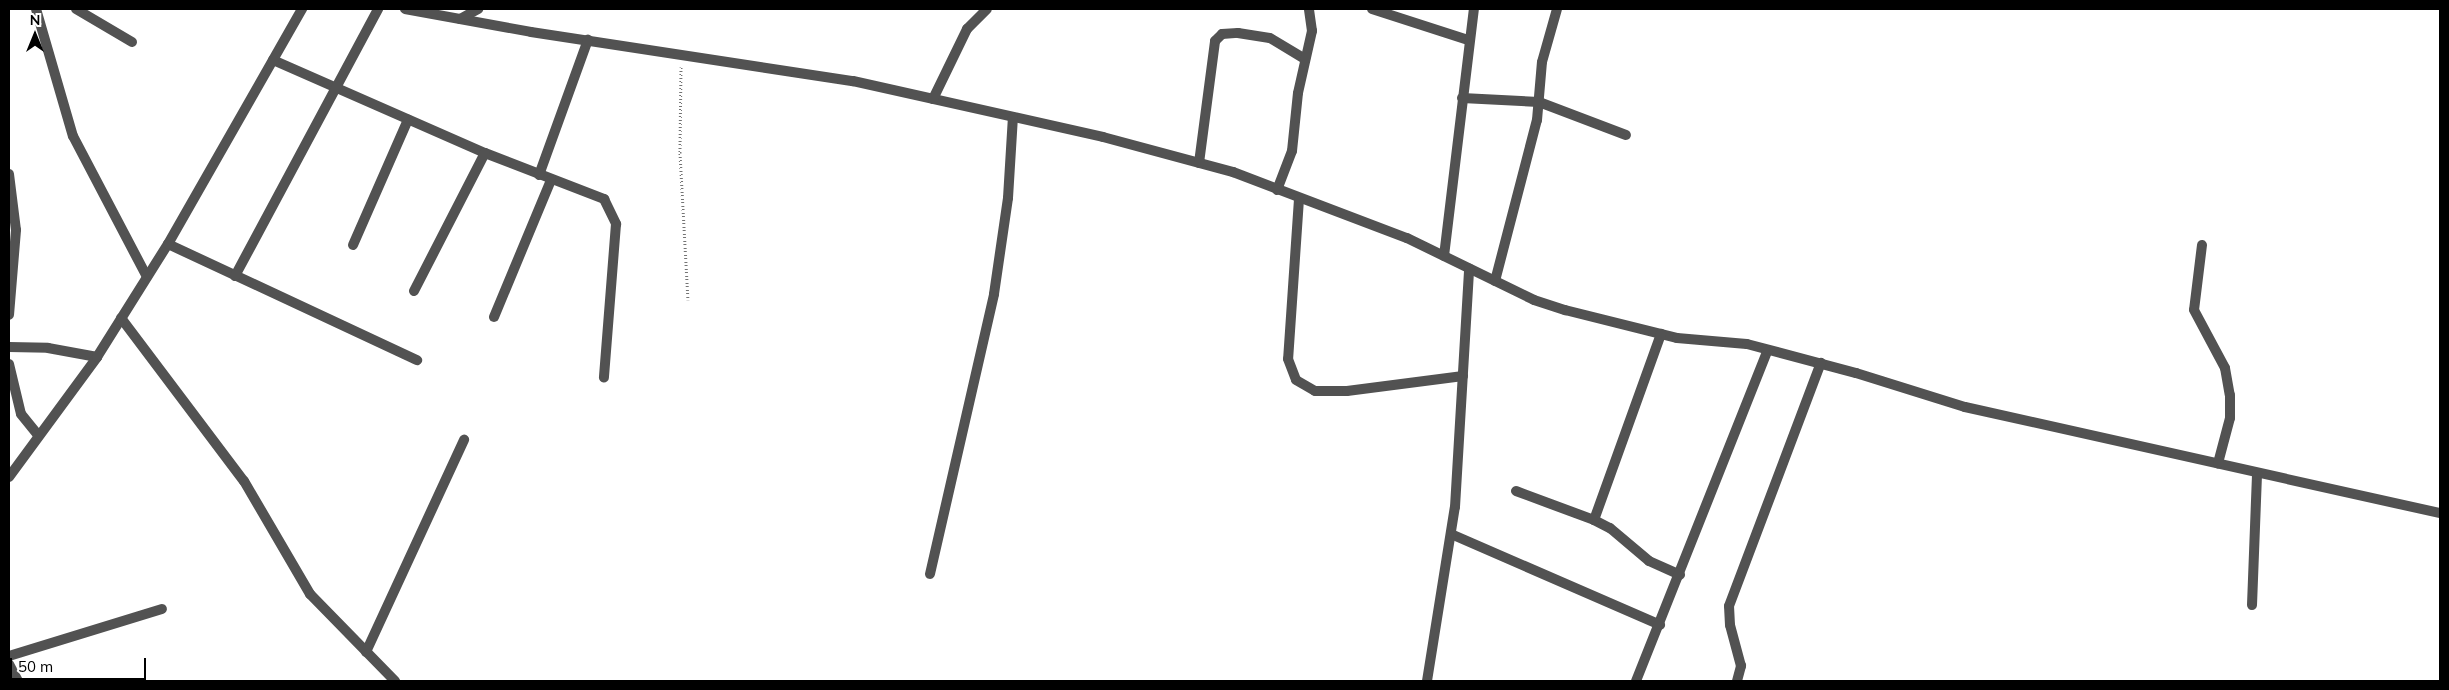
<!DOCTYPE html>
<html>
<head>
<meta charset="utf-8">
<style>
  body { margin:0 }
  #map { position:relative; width:2449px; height:690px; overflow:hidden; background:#fff; font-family:Mulish,sans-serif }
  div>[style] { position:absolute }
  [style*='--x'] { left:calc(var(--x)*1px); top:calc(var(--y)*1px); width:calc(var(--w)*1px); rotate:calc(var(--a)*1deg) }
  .path>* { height:3px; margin-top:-1.5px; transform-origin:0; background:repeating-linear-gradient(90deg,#747474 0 1px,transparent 0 3.5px) }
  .minor>* { height:10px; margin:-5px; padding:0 5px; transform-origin:5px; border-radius:5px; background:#525252 }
  .tertiary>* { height:10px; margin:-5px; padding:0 5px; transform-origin:5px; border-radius:5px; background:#525252 }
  span { translate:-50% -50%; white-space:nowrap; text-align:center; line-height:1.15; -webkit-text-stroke:5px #fff; paint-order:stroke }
  .frame { position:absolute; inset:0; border:10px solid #000; pointer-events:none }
  .north { position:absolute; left:10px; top:10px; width:50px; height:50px; -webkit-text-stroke:4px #fff; paint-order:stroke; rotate:0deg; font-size:14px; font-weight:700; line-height:20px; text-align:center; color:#000 }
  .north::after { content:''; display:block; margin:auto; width:18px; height:22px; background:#000; clip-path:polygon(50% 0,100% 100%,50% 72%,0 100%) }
  .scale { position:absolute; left:10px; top:658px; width:136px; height:22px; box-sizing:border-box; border:2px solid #000; border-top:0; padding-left:6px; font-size:15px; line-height:18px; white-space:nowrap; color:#000; -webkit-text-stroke:4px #fff; paint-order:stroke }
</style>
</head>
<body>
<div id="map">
  <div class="path">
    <i style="--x:681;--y:67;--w:86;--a:90.7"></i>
    <i style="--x:680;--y:153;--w:147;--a:86.9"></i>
  </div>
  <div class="minor">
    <i style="--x:36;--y:9;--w:132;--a:73.8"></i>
    <i style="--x:73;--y:136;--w:159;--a:62.3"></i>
    <i style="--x:76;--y:9;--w:65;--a:30.5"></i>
    <i style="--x:405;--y:9;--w:128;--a:10.3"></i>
    <i style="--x:531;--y:32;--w:326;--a:8.7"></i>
    <i style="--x:853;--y:81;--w:256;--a:12.6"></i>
    <i style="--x:1103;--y:137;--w:135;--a:15.1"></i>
    <i style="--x:1233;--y:172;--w:186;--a:20.8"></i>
    <i style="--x:1407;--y:238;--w:141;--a:26"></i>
    <i style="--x:1534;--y:300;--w:33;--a:18"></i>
    <i style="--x:1565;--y:310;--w:115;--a:14"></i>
    <i style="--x:1677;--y:338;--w:70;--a:4.9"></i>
    <i style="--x:1747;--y:344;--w:113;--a:14.9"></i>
    <i style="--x:1856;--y:373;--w:114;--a:17.3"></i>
    <i style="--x:1965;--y:407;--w:487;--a:12.6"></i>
    <i style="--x:1372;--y:9;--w:101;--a:17.9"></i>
    <i style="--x:460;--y:19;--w:21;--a:-29"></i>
    <i style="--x:273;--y:60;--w:232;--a:23.7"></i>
    <i style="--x:485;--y:153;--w:128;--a:21.1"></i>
    <i style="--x:604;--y:199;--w:28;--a:64"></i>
    <i style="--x:616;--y:224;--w:154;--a:94.5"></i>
    <i style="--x:1462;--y:98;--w:77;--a:3"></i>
    <i style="--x:1539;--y:102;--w:93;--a:20.8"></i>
    <i style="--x:933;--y:99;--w:78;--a:-64.1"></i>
    <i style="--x:967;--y:29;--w:28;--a:-45"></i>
    <i style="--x:1199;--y:163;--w:123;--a:-82.5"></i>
    <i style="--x:1215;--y:41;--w:10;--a:-45"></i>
    <i style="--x:1222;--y:34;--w:16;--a:-4"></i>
    <i style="--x:1238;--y:33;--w:32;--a:9"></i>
    <i style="--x:1270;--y:38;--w:41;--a:31"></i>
    <i style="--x:9;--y:174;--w:56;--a:82.9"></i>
    <i style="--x:16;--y:230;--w:85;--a:94.7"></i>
    <i style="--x:539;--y:175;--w:144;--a:-70.1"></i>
    <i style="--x:1277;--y:190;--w:42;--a:-69"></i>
    <i style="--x:1292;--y:151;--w:58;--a:-84.1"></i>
    <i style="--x:1298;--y:93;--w:64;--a:-77.3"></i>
    <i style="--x:1312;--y:31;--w:22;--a:-98"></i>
    <i style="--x:1299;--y:199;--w:160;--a:93.9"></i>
    <i style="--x:1288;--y:359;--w:22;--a:69"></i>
    <i style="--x:1296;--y:380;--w:22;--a:30"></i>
    <i style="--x:1315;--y:391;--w:32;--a:0"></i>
    <i style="--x:1347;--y:391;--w:117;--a:-7.4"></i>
    <i style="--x:168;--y:244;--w:275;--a:25"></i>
    <i style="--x:353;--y:245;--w:137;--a:-66.3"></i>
    <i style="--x:2202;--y:245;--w:65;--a:97"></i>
    <i style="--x:2194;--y:310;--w:66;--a:61.9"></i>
    <i style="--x:2225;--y:368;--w:27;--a:80"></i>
    <i style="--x:2230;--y:395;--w:23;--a:90"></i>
    <i style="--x:2230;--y:418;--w:47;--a:104.9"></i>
    <i style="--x:1444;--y:256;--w:249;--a:-83.1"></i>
    <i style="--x:235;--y:276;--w:303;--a:-61.8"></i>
    <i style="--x:1495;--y:281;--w:166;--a:-75.4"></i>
    <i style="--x:1537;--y:120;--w:58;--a:-85.1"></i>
    <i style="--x:1542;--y:62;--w:55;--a:-74.2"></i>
    <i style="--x:414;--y:291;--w:155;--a:-62.8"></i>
    <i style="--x:494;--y:317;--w:148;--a:-67.4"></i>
    <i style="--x:121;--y:318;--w:204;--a:53"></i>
    <i style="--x:244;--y:481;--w:131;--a:59.7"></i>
    <i style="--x:310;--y:594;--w:122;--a:45.7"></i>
    <i style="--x:9;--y:347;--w:39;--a:1"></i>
    <i style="--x:48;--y:348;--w:50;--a:10.4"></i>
    <i style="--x:9;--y:364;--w:51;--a:76.5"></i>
    <i style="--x:21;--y:414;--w:28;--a:51"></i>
    <i style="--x:1516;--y:491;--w:83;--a:20.4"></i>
    <i style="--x:1594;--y:520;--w:18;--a:27"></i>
    <i style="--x:1610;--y:528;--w:51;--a:40.2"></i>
    <i style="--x:1649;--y:561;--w:34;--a:24"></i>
    <i style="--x:1594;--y:520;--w:198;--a:-70.2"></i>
    <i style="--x:1451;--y:534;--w:228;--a:23.5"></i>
    <i style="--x:930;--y:574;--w:287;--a:-77.1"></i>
    <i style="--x:994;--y:294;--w:97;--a:-81.7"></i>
    <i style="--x:1008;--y:198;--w:81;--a:-86.5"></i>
    <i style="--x:2252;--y:605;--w:132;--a:-87.8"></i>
    <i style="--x:366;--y:652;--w:234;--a:-65.2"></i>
    <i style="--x:9;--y:656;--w:160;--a:-17.1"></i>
    <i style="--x:9;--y:664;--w:19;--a:62"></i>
    <i style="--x:1427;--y:681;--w:176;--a:-80.9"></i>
    <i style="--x:1455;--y:507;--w:239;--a:-86.6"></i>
    <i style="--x:1636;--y:681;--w:356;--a:-68.3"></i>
    <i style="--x:1737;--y:681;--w:16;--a:-75"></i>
    <i style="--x:1741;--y:666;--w:42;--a:-105"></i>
    <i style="--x:1730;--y:625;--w:19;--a:-93"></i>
    <i style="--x:1729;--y:606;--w:260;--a:-69.3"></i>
  </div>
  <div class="tertiary">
    <i style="--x:9;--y:477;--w:149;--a:-53.7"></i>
    <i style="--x:97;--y:357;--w:133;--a:-57.9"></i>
    <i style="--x:168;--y:244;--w:271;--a:-60.3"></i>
  </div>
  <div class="frame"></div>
  <div class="north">N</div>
  <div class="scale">50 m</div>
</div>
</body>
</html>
